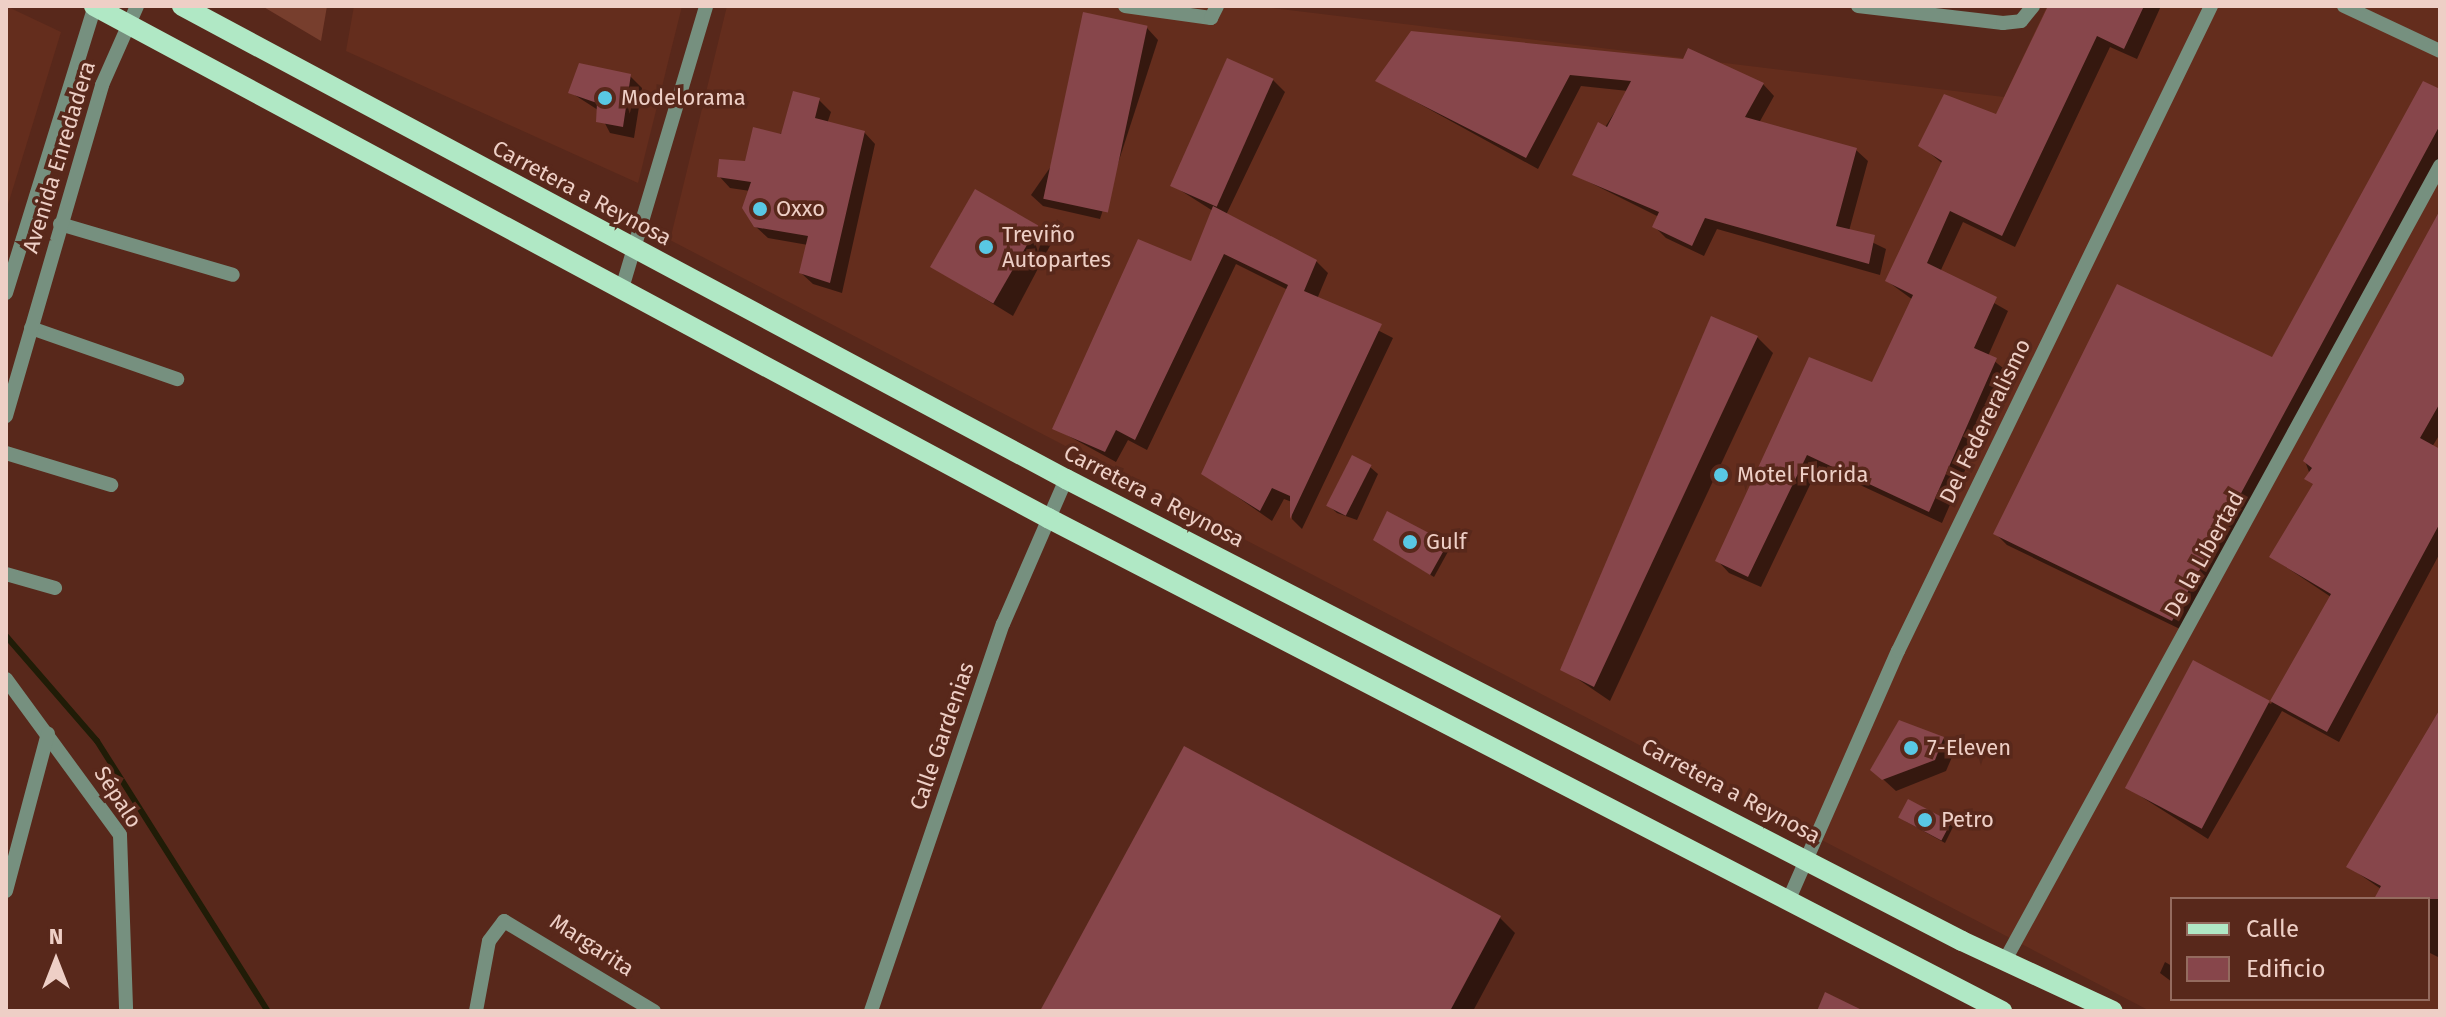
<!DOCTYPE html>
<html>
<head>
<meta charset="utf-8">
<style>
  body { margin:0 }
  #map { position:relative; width:2446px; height:1017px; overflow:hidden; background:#58281b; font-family:"Fira Sans",sans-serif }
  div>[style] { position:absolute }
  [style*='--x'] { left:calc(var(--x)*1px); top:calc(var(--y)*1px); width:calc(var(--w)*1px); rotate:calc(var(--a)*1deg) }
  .built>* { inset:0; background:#642d1d }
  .green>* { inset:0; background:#773e2d }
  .shadow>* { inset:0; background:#0007 }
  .stream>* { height:6px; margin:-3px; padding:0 3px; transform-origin:3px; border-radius:3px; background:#201c07 }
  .building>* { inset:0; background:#87464b; transform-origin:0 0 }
  .minor>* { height:14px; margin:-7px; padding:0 7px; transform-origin:7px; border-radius:7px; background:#76907f }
  .major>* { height:20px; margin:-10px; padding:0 10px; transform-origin:10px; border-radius:10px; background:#b0e8c5 }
  .dots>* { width:22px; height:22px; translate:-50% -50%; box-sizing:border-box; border:4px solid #58281b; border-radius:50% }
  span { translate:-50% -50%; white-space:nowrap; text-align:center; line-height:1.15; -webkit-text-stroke:7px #58281b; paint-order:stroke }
  .poi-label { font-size:22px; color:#eecfc6 }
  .left { translate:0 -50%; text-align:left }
  .street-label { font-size:22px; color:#eecfc6 }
  .frame { position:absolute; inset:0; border:8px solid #eecfc6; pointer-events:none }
  .legend { position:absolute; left:2170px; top:897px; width:260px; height:104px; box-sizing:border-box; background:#58281b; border:2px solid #946b5f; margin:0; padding:10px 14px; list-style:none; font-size:24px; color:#eecfc6 }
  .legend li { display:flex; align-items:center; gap:16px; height:40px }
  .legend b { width:40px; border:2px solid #946b5f }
  .north { position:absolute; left:16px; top:921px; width:80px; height:80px; -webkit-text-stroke:6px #58281b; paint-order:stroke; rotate:0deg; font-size:22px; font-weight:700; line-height:32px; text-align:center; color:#eecfc6 }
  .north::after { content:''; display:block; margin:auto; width:28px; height:36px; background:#eecfc6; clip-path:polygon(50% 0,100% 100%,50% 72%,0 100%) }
</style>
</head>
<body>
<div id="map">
  <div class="built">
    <i style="clip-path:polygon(6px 6px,61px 32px,6px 211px)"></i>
    <i style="clip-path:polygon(354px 6px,682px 6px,638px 183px,346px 51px)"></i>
    <i style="clip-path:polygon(evenodd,727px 6px,1256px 6px,2004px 97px,2047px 6px,2440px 6px,2440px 1011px,2148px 1010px,670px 240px,727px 6px,2172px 899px,2428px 899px,2428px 999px,2172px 999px,2172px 899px)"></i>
  </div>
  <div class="green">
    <i style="clip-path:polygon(262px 6px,327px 6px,321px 41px)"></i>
  </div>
  <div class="shadow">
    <i style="clip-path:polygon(2050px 6px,2161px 6px,2137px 59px,2110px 47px,2015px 247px,1963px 222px,1940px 272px,2008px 311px,1988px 356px,2008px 372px,1942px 523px,1819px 466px,1761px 587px,1729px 573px,1717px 560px,1810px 359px,1873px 385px,1913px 300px,1887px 281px,1943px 164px,1921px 146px,1997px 117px)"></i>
    <i style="clip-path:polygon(1147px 28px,1158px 40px,1100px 219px,1043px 206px,1031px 195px)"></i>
    <i style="clip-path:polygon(1412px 33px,1763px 84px,1774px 96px,1759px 123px,1856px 150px,1868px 161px,1849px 231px,1886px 249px,1880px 275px,1717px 229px,1704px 256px,1666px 238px,1655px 227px,1659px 217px,1575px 175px,1628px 91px,1581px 86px,1538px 169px,1378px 81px)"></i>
    <i style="clip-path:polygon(630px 76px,642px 88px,634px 138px,610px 133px,598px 110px,570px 92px)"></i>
    <i style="clip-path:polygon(1273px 80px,1285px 92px,1226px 215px,1316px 261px,1328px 273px,1317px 299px,1393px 338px,1302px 529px,1292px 519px,1292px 502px,1284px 499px,1272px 521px,1203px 473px,1288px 290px,1236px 264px,1147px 450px,1128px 440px,1116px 462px,1054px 428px,1192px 264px,1213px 211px,1172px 185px)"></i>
    <i style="clip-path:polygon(2440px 91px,2440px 158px,2184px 631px,2007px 545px,1995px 533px,2273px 360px)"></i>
    <i style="clip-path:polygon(819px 100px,831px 112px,827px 124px,864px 132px,875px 144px,842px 293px,813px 284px,801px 273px,808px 245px,768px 238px,755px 226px,750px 191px,730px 188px,719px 176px,747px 163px)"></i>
    <i style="clip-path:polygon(2440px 215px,2440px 434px,2432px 447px,2440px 451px,2440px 553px,2339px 742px,2282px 711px,2208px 839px,2126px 787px,2194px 663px,2271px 704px,2331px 597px,2271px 557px,2314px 486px,2305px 461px)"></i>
    <i style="clip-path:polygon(1037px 227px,1052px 242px,1013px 316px,936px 269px)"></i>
    <i style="clip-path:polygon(1757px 337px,1773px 353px,1610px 701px,1563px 669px)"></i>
    <i style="clip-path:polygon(1370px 467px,1378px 474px,1357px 520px,1337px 513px,1329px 506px)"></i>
    <i style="clip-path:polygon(1379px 543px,1447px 545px,1450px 548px,1434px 577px)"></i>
    <i style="clip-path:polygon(2440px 713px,2440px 958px,2428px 952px,2428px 899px,2376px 899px,2381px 889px,2349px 867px)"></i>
    <i style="clip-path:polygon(1943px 739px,1955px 750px,1946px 771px,1896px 791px,1873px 770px)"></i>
    <i style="clip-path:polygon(1905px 821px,1950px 824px,1953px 827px,1945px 843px)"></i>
    <i style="clip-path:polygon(1500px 918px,1515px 933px,1473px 1011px,1042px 1011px)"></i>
    <i style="clip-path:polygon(2165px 962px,2172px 966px,2172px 982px,2160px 973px)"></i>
  </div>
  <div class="stream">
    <i style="--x:6;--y:636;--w:139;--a:49.1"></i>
    <i style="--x:97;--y:741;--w:320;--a:57.7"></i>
  </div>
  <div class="building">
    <i style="clip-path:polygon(2048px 6px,2144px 6px,2124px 49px,2097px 36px,2002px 236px,1950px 211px,1927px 263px,1997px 297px,1974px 348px,1997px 358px,1929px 512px,1807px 455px,1748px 577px,1715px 561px,1809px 357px,1872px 382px,1913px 295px,1885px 281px,1942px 161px,1918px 146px,1944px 94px,1996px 114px)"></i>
    <i style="left:1083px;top:12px;width:66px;height:191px;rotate:12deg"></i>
    <i style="clip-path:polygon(1411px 31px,1683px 59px,1688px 48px,1764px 83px,1745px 117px,1857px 148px,1836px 226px,1875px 235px,1869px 264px,1705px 218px,1692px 246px,1652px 227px,1659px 212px,1572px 175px,1598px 122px,1607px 127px,1631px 81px,1570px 75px,1526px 158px,1375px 81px)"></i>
    <i style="left:1227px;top:58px;width:51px;height:140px;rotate:24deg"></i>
    <i style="clip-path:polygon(579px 63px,631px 74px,623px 127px,596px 122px,597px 103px,568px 93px)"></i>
    <i style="clip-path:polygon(2423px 81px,2440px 89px,2440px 125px,2172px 621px,1993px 534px,2117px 284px,2272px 357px)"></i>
    <i style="clip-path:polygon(793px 91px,820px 98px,815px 118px,865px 131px,830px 283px,799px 273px,808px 236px,754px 227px,742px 208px,751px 182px,717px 177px,719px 159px,745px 161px,753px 127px,781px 134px)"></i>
    <i style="left:975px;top:189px;width:73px;height:90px;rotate:30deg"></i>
    <i style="clip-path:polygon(1213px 206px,1317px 260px,1304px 291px,1382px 324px,1290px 519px,1290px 496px,1272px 488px,1260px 511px,1201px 474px,1288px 285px,1224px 254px,1135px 440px,1116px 430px,1105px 452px,1052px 429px,1138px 239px,1191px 261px)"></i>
    <i style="clip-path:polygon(2440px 210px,2440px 403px,2420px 438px,2440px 449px,2440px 523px,2327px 732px,2270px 701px,2331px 594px,2269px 557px,2313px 484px,2304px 479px,2312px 468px,2303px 461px)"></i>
    <i style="clip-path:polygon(1711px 316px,1758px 336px,1594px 687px,1560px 670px)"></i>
    <i style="left:1352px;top:455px;width:22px;height:57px;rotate:27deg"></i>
    <i style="clip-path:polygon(1387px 511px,1448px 543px,1430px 575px,1373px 540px)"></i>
    <i style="left:2193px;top:660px;width:87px;height:145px;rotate:28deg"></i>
    <i style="clip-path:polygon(2440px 709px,2440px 899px,2374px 899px,2381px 886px,2346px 867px)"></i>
    <i style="clip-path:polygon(1899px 720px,1944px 737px,1935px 760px,1882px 780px,1870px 770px)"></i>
    <i style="clip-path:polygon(1184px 746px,1501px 916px,1450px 1011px,1040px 1011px)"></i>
    <i style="left:1908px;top:799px;width:49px;height:21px;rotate:28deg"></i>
    <i style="clip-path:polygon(1825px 992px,1864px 1011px,1817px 1011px)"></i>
  </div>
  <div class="minor">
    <i style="--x:1125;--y:6;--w:87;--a:7.9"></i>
    <i style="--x:1211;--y:18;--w:13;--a:-63"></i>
    <i style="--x:1858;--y:6;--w:146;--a:6.7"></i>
    <i style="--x:2003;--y:23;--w:18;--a:-6"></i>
    <i style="--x:2021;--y:21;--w:19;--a:-51"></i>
    <i style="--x:2344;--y:6;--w:106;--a:25.1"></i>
    <i style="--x:60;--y:224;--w:180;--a:16.4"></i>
    <i style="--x:623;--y:285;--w:291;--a:-73.4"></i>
    <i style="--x:6;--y:293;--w:300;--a:-72.8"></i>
    <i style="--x:31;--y:328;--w:155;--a:19.3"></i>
    <i style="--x:6;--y:416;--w:345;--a:-73.8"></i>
    <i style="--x:102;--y:85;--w:86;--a:-66.1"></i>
    <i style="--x:6;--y:453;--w:110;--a:16.9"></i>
    <i style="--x:6;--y:574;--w:51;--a:15.9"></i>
    <i style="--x:6;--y:679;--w:193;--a:53.8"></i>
    <i style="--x:120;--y:835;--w:176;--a:88"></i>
    <i style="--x:6;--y:891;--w:163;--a:-75.1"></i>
    <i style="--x:1789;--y:899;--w:271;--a:-66.3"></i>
    <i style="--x:1898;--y:651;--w:717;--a:-64.11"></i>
    <i style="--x:2004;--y:962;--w:908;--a:-61.29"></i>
    <i style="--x:476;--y:1011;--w:71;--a:-79.5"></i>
    <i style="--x:489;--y:941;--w:25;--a:-53"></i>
    <i style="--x:504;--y:921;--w:175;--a:31"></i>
    <i style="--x:871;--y:1011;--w:409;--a:-71.2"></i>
    <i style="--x:1003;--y:624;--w:158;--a:-66.5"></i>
  </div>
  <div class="major">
    <i style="--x:94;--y:6;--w:1083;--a:28.22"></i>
    <i style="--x:1048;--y:518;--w:1074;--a:27.33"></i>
    <i style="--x:182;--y:6;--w:1003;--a:28.15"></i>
    <i style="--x:1066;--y:479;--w:1008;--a:27.28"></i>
    <i style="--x:1962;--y:941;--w:166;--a:24.9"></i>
  </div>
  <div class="dots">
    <i style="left:605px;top:98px;background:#59c8e4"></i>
    <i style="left:760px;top:209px;background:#59c8e4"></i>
    <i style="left:986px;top:247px;background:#59c8e4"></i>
    <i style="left:1721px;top:475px;background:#59c8e4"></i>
    <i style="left:1410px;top:542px;background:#59c8e4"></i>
    <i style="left:1911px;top:748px;background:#59c8e4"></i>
    <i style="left:1925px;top:820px;background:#59c8e4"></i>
  </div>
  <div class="poi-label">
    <span class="left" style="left:621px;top:98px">Modelorama</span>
    <span class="left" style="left:776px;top:209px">Oxxo</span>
    <span class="left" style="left:1002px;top:247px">Treviño<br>Autopartes</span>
    <span class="left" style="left:1737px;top:475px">Motel Florida</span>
    <span class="left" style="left:1426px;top:542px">Gulf</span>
    <span class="left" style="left:1927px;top:748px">7-Eleven</span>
    <span class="left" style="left:1941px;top:820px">Petro</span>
  </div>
  <div class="street-label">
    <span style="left:59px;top:157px;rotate:-73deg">Avenida Enredadera</span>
    <span style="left:582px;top:193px;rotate:28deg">Carretera a Reynosa</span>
    <span style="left:1985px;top:421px;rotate:-64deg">Del Federeralismo</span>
    <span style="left:1154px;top:496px;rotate:27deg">Carretera a Reynosa</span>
    <span style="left:2204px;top:554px;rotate:-61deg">De la Libertad</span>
    <span style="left:942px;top:736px;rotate:-71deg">Calle Gardenias</span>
    <span style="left:1731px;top:791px;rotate:28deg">Carretera a Reynosa</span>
    <span style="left:118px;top:797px;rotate:57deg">Sépalo</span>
    <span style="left:592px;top:945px;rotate:33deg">Margarita</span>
  </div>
  <div class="frame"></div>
  <ul class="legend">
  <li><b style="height:10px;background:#b0e8c5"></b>Calle</li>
  <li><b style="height:22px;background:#87464b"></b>Edificio</li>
  </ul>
  <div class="north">N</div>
</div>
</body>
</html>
